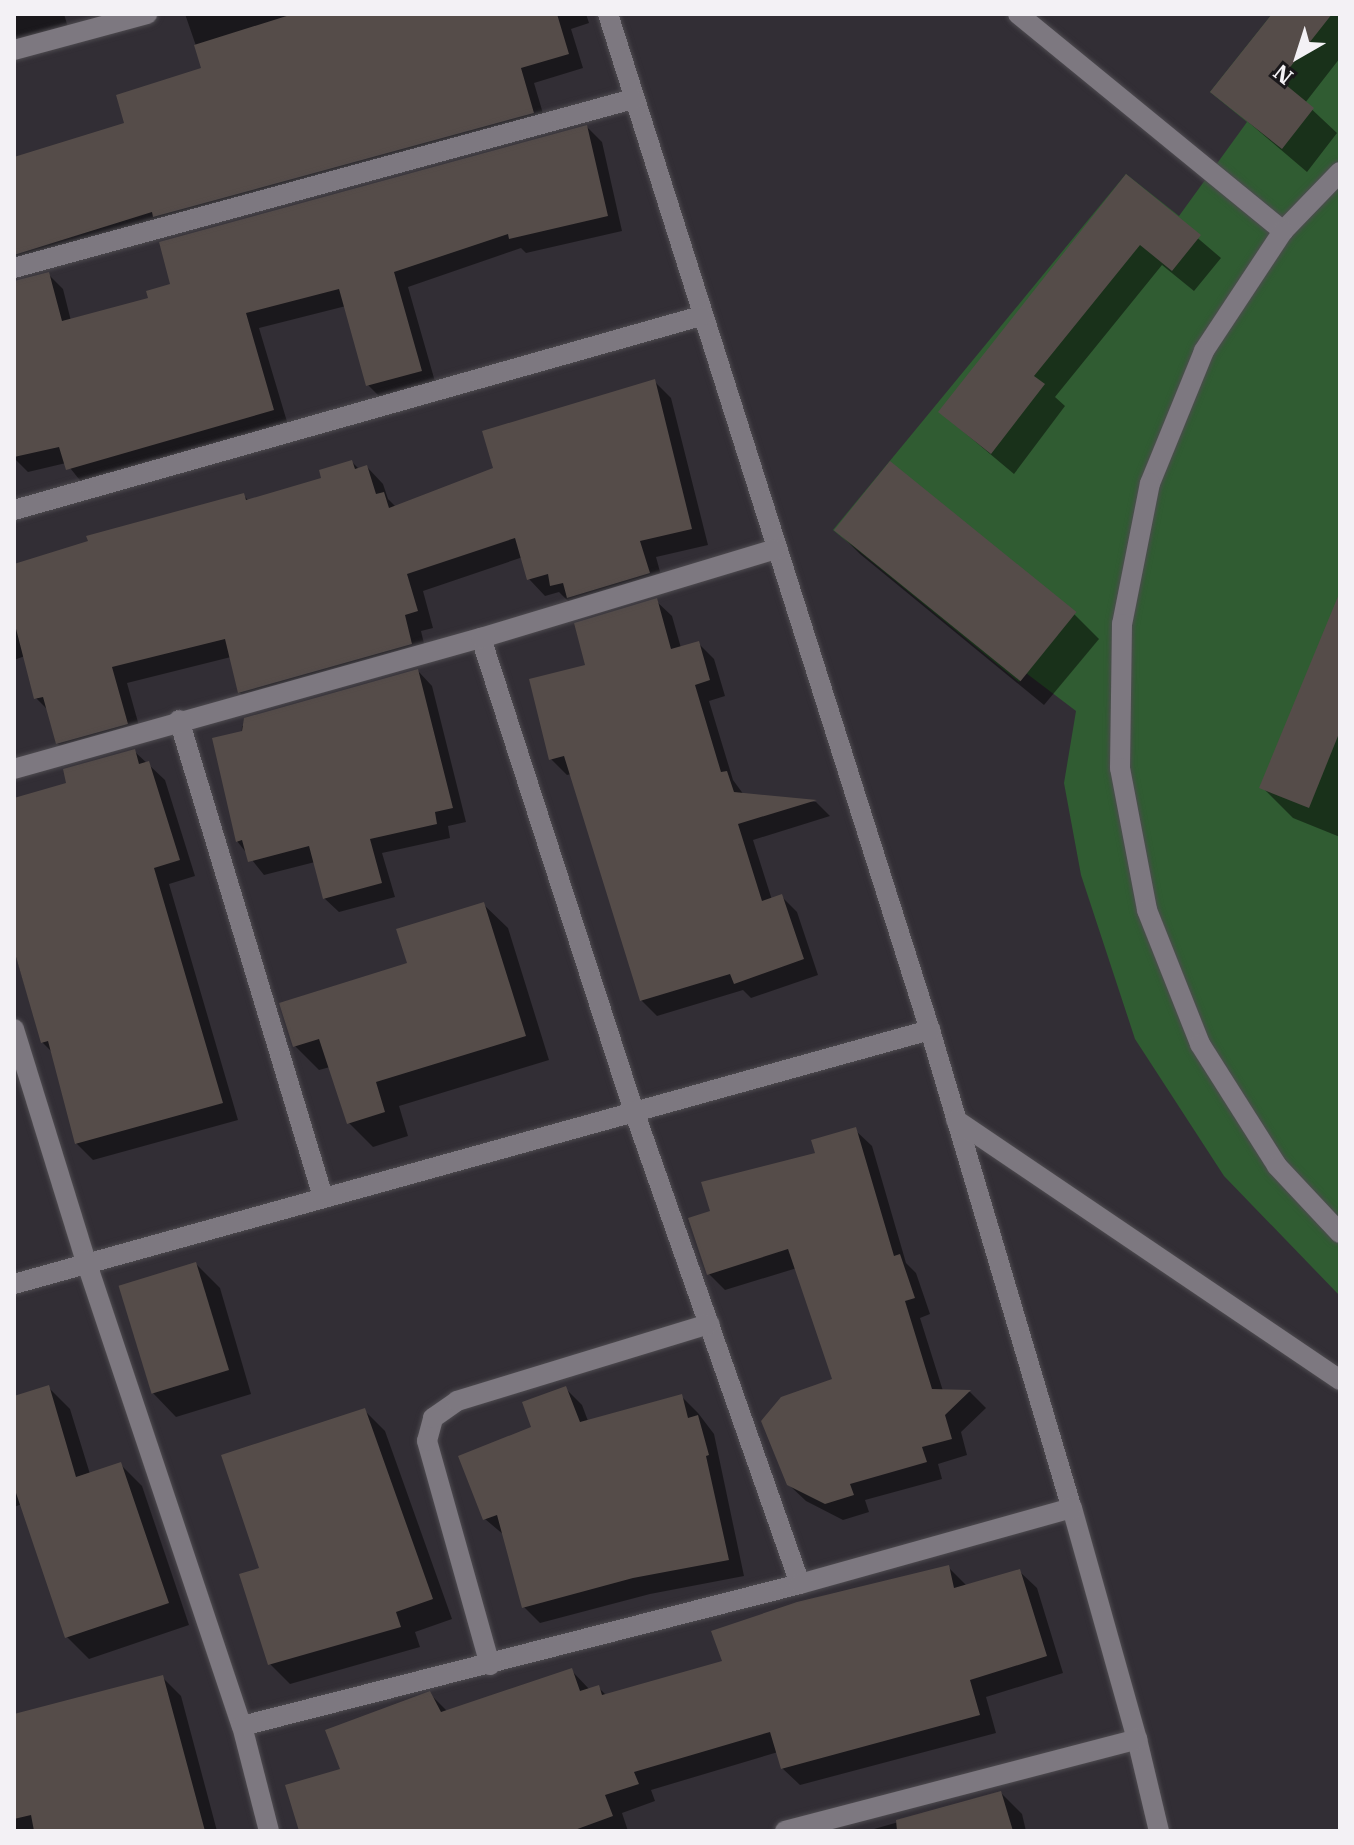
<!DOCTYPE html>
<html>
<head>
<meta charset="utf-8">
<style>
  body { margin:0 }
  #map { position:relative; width:1354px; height:1845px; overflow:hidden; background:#322e35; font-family:"IBM Plex Serif",serif }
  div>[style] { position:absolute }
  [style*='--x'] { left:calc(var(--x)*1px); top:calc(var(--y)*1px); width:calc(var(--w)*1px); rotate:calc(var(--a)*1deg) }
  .green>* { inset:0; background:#305c32 }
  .shadow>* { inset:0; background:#0007 }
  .building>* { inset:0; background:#554c49; transform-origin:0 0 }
  .roads { filter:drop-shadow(0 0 2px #4e4b50) drop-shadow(0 0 2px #4e4b50) }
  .lane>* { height:20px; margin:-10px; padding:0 10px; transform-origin:10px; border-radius:10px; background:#7d7880 }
  .street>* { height:20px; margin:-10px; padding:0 10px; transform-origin:10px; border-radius:10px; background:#7d7880 }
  span { translate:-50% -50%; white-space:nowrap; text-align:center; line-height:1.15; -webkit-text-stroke:6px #19171a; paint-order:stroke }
  .frame { position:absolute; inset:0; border:16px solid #f3f1f5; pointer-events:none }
  .north { position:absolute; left:1258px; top:16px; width:80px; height:80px; -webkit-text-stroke:6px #19171a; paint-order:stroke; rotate:219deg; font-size:22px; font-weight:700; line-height:32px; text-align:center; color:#f3f1f5 }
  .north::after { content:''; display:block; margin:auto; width:28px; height:36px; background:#f3f1f5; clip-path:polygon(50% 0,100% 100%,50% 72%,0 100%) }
</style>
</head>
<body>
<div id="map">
  <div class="green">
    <i style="clip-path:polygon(1272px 14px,1340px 14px,1340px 1296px,1224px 1176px,1135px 1039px,1081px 875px,1064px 783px,1076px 711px,1026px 673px,1019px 682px,833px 530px,1126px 174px,1179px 216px,1247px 122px,1210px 92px)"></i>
  </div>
  <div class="shadow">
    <i style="clip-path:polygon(14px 14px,64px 14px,70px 34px,14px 51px)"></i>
    <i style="clip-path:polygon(185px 14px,586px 14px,589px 23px,571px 29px,583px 68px,534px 83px,547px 127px,26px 270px,16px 279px,16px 283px,48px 274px,63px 289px,71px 321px,150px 299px,173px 285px,587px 127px,602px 142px,622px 231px,526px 253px,521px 248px,408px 287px,436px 385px,383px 400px,368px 385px,346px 306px,259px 328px,288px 425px,83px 484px,66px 463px,28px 472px,14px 458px,14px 159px,126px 124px,204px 69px)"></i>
    <i style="clip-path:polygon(1274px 14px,1340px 14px,1340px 58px,1305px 103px,1337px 133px,1307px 172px,1213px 92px)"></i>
    <i style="clip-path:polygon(1126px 177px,1221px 258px,1194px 291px,1162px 265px,1055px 397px,1065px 406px,1014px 474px,940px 412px)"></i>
    <i style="clip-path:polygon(654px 381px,671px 398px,708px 545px,656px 557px,665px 590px,569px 602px,559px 592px,545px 596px,529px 579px,523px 557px,423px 591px,433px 628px,421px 631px,428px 660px,256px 708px,239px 692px,231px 657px,127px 683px,143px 740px,74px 759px,57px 743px,48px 710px,36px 698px,25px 656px,14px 660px,14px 565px,243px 495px,249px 501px,323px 479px,352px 462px,359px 469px,367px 467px,383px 484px,388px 499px,396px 507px,496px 470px)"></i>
    <i style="clip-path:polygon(836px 530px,1074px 614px,1099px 639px,1044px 705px,860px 554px)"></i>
    <i style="clip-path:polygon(656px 601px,672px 616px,681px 648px,698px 643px,714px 659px,725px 696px,709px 701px,733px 780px,744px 795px,816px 802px,830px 816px,753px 840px,772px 900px,781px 896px,797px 912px,818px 975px,751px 998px,743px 990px,657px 1016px,641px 1000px,571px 774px,567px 775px,551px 759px,588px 666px)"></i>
    <i style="clip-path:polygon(1340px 605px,1340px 837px,1293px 818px,1262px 787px)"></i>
    <i style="clip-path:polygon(418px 671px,432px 686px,466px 822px,448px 826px,450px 838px,382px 853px,395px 897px,339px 912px,324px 898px,315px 862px,264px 875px,237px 841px,242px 726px)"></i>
    <i style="clip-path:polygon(134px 751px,165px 780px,195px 876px,169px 884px,238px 1120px,93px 1160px,76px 1143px,53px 1053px,42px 1042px,14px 950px,14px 800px,69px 784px)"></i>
    <i style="clip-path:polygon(483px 904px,508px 928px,549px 1060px,399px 1106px,408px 1136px,373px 1147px,349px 1123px,330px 1067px,319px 1070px,295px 1046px,410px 965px)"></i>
    <i style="clip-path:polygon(855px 1130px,872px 1146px,906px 1263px,916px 1273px,930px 1314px,920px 1318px,943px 1391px,970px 1392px,986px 1408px,961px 1432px,967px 1455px,938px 1464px,942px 1479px,865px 1500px,869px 1512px,843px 1520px,806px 1501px,788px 1484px,835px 1380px,797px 1268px,725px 1290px,709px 1274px,713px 1212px)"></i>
    <i style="clip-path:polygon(196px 1264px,220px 1288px,251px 1394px,176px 1417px,152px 1392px)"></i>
    <i style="clip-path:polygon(48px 1387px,70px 1409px,90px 1474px,120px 1464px,142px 1486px,189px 1625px,89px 1659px,67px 1637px,22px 1504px,14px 1507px,14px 1398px)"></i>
    <i style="clip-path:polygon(565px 1388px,582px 1405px,588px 1421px,681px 1396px,698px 1413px,714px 1434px,744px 1576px,650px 1594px,540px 1623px,524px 1607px,504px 1535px,485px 1519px,461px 1457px,534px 1428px)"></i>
    <i style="clip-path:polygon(365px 1411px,385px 1431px,452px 1619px,415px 1632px,420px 1647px,290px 1684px,270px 1664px,262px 1570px)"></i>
    <i style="clip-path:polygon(948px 1567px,966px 1585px,1019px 1571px,1037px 1588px,1063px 1673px,986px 1697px,996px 1733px,800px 1785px,782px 1768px,778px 1752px,651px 1790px,655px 1801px,622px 1813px,628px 1831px,301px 1831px,342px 1771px,430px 1694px,448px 1712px,571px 1670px,590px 1690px,598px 1687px,607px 1696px,725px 1663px)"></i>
    <i style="clip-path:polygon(162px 1677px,181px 1696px,217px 1831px,14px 1831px,14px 1718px)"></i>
    <i style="clip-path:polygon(1001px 1793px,1022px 1814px,1026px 1831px,867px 1831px)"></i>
  </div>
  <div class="building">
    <i style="clip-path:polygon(293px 14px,557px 14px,569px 54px,521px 68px,534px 113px,153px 217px,152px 212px,14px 255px,14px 157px,124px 123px,116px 95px,201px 68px,194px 45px)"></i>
    <i style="clip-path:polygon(1272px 14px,1332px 14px,1280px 80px,1314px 108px,1282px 149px,1210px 92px)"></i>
    <i style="clip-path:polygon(587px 125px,608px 216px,509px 239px,508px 234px,394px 272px,422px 371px,366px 386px,339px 289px,246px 313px,274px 410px,66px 470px,59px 447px,14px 457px,14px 281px,49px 272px,62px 321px,148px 298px,146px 291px,170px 284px,159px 242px)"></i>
    <i style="clip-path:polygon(1126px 174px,1201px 235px,1172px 271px,1140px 245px,1034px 376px,1045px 384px,991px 454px,938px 412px)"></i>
    <i style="clip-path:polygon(655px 379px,692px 529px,640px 541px,650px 573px,567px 598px,563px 583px,550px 586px,548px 574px,527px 580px,515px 538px,407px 574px,418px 611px,405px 615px,412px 644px,238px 693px,225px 639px,112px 667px,128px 724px,56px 744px,43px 697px,34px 699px,14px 621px,14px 564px,88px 541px,86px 536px,244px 493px,246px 500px,321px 478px,319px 470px,352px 460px,355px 469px,367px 465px,376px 494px,384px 492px,389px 508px,493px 468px,482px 431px)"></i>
    <i style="left:890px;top:461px;width:240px;height:89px;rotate:39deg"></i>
    <i style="clip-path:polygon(1339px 594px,1340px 731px,1309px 808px,1259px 788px)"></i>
    <i style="clip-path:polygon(657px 598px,671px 649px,699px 641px,710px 680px,695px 685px,721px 772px,727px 771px,734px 792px,817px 800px,738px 824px,762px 901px,782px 894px,804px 959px,734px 984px,730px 974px,640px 1001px,564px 756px,549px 760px,529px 679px,585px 665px,574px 623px)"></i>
    <i style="clip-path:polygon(418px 669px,453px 808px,435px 812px,437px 824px,370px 839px,382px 883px,323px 899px,309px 846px,248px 862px,242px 840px,236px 842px,212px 738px,242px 731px,244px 718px)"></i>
    <i style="clip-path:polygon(135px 749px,139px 764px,149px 761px,180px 860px,154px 868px,223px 1103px,75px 1144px,48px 1041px,41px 1043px,14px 950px,14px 798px,66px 783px,63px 769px)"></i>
    <i style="clip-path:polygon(484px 902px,526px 1036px,376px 1082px,385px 1112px,347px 1124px,319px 1039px,293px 1047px,279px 1003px,407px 963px,396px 929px)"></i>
    <i style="clip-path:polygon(856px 1127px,894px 1256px,900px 1254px,915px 1298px,905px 1301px,932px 1389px,971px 1390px,945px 1415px,952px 1439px,922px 1447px,927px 1462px,850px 1484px,854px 1495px,825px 1504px,787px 1485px,761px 1421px,781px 1397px,832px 1379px,788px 1249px,707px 1275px,688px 1218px,710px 1211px,701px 1182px,815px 1153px,811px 1140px)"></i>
    <i style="left:196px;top:1262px;width:113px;height:81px;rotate:73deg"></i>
    <i style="clip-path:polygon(49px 1385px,76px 1477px,121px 1462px,169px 1603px,65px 1638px,14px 1487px,14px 1396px)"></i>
    <i style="clip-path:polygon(566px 1386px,580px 1422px,682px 1394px,688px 1418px,698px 1415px,709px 1455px,706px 1456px,729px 1560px,633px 1578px,522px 1608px,497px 1515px,483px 1520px,458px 1456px,531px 1427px,522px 1402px)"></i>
    <i style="clip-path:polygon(365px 1408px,433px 1599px,396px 1612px,401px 1627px,268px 1665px,239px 1574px,259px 1568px,221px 1455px)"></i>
    <i style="clip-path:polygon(949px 1565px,954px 1588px,1020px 1569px,1047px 1656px,970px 1680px,980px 1715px,781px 1769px,770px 1732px,634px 1772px,639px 1784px,605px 1795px,613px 1816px,572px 1831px,299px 1831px,285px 1785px,340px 1769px,325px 1730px,430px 1691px,441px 1712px,572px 1668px,580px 1691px,599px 1685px,602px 1695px,722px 1661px,711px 1631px,797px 1602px)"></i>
    <i style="clip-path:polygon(163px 1675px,205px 1831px,34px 1831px,31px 1815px,14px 1819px,14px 1714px)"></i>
    <i style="clip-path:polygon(1001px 1791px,1013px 1831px,897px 1831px,896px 1820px)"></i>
  </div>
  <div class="roads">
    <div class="lane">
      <i style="--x:1018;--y:14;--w:343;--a:39.3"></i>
      <i style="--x:1340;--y:172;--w:82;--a:134"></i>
      <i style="--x:1283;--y:231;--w:144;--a:123.4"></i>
      <i style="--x:1204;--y:351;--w:143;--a:112.2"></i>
      <i style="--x:1150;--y:483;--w:144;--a:101.2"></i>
      <i style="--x:1122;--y:624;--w:144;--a:90.8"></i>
      <i style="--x:1120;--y:768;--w:145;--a:79.2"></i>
      <i style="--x:1147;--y:910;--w:144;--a:68.4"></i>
      <i style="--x:1200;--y:1044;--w:144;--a:57.7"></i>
      <i style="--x:1277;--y:1166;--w:92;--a:46.8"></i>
    </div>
    <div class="street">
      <i style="--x:608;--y:14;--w:1066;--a:72.42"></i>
      <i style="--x:930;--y:1030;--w:499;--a:73.5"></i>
      <i style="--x:1072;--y:1508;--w:240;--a:74.3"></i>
      <i style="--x:1137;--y:1739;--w:95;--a:76.6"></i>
      <i style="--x:14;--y:50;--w:138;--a:-15.1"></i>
      <i style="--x:14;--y:268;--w:642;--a:-15.27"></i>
      <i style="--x:14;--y:510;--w:714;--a:-15.77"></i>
      <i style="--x:481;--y:638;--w:497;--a:72.1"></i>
      <i style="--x:634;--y:1111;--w:501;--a:70.66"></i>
      <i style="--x:179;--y:720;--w:497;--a:73.2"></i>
      <i style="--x:14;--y:769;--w:485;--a:-15.7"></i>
      <i style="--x:481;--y:638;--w:307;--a:-16.8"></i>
      <i style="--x:14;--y:1029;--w:243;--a:72.8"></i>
      <i style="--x:86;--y:1261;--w:490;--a:71.5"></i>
      <i style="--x:242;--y:1726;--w:108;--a:75.6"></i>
      <i style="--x:956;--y:1120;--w:464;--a:34.1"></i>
      <i style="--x:14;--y:1284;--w:951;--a:-15.5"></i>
      <i style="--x:490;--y:1665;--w:233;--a:-105.7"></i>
      <i style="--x:427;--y:1441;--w:24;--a:-75"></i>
      <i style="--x:433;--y:1418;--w:29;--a:-35"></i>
      <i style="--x:457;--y:1401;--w:264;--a:-17"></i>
      <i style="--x:242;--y:1726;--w:576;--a:-14.28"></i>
      <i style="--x:800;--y:1584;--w:282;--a:-15.6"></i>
      <i style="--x:785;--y:1831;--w:364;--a:-14.6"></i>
    </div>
  </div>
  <div class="frame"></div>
  <div class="north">N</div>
</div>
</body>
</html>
